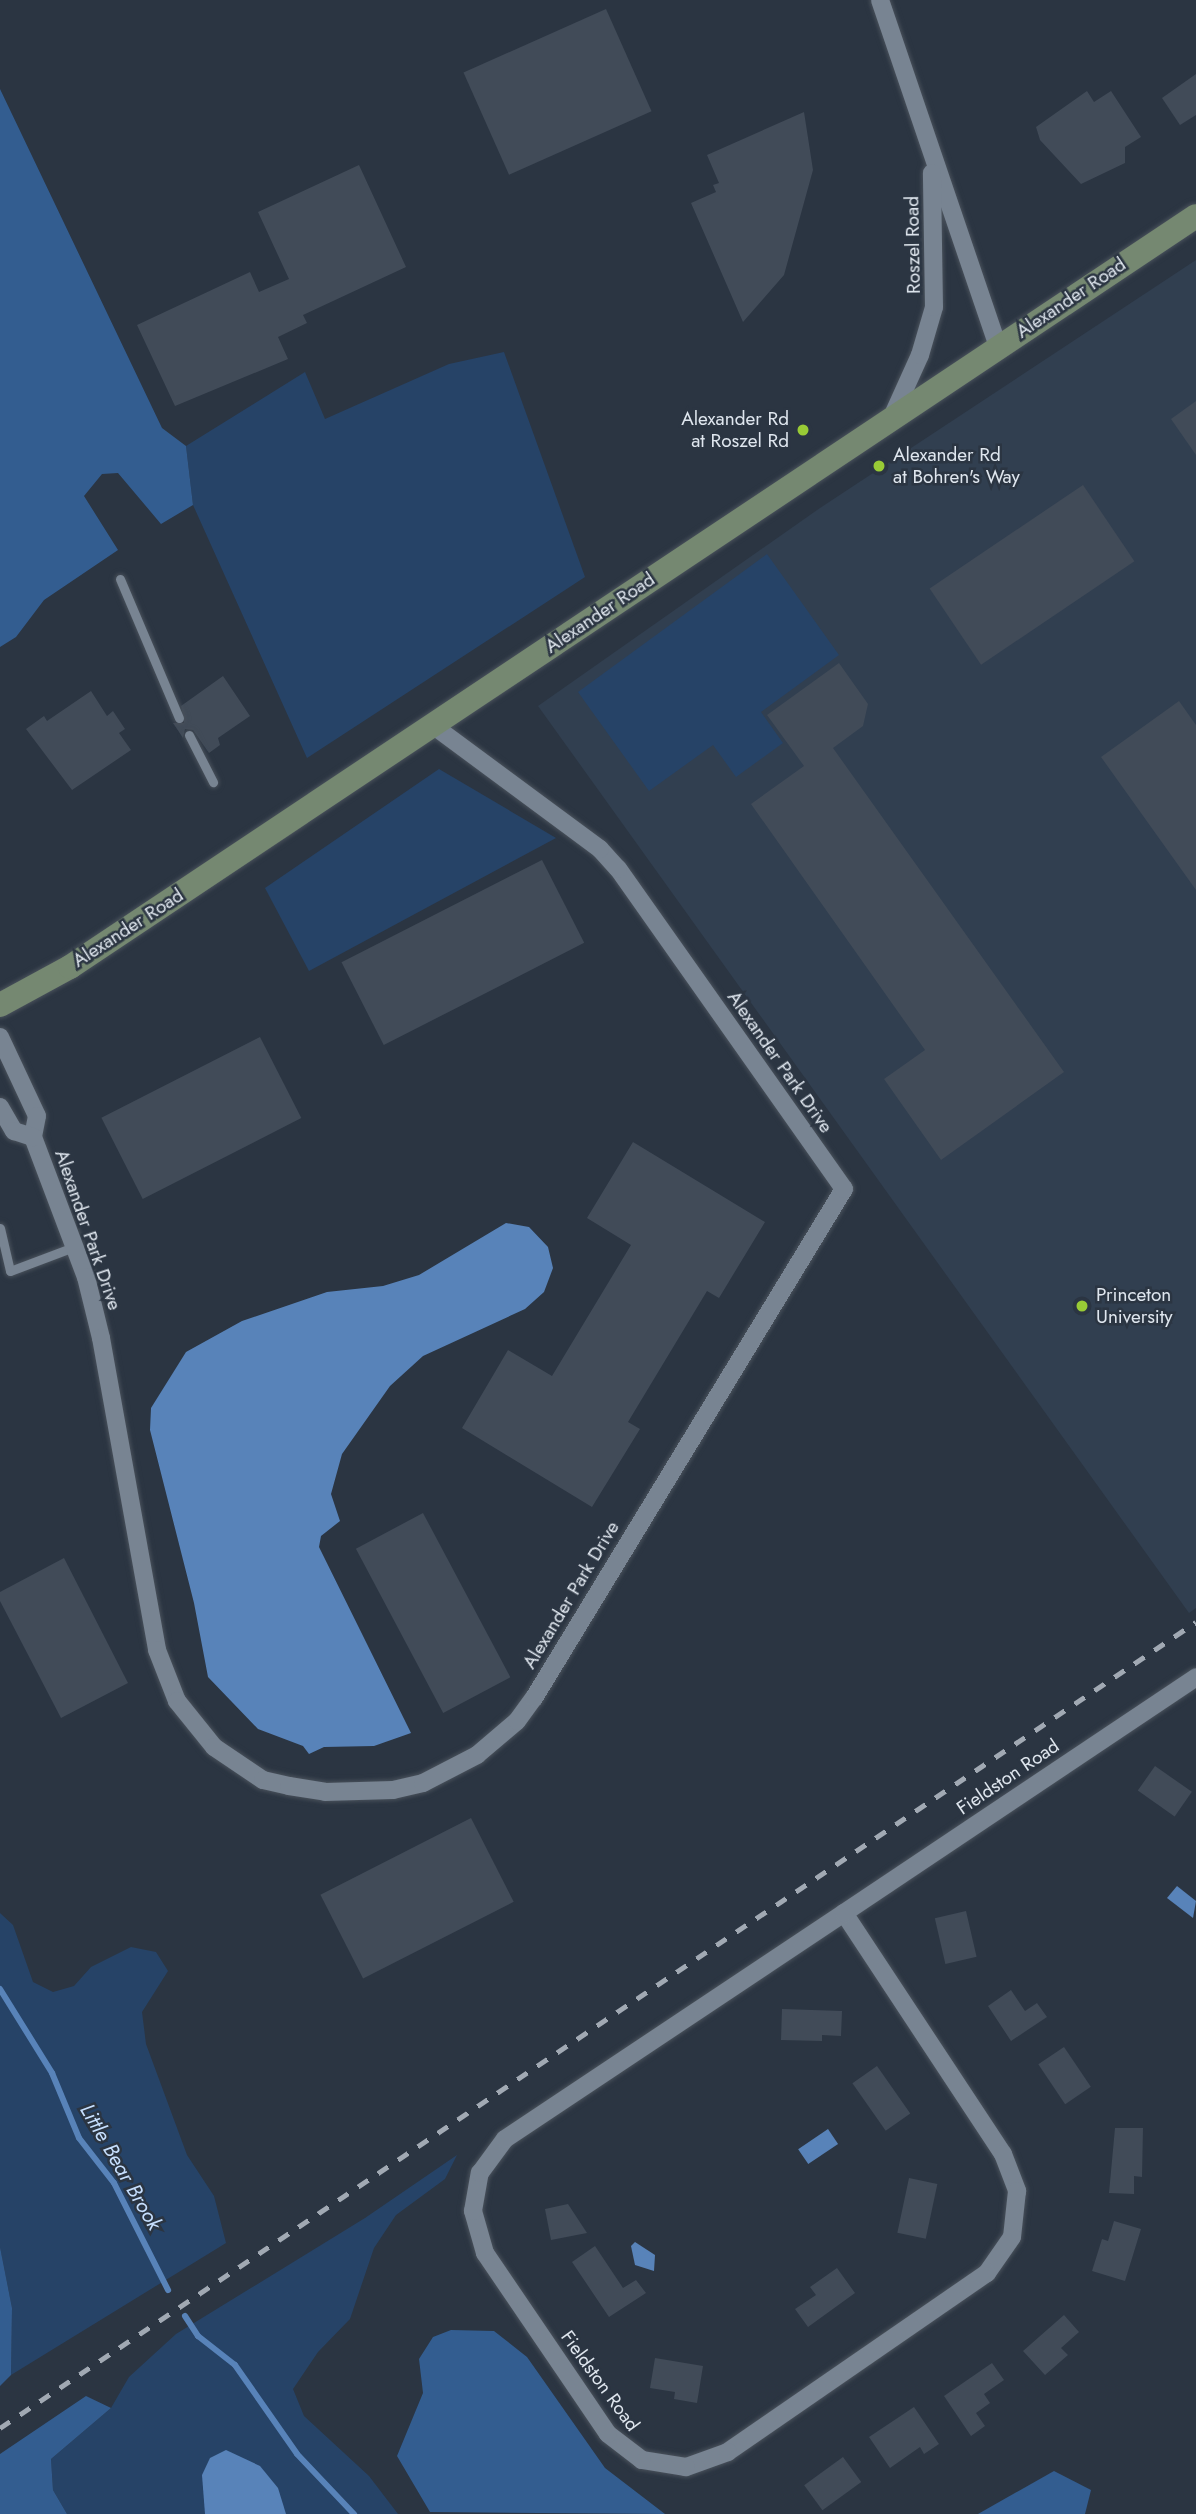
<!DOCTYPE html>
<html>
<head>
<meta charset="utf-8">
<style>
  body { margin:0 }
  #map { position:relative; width:1196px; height:2514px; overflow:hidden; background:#2b3542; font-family:Jost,sans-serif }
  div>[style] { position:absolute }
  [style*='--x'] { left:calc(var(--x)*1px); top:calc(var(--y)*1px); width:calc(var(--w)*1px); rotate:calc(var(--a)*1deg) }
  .built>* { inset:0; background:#313f50 }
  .green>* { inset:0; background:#264367 }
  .forest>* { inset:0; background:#335d90 }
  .water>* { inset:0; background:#5883b9; transform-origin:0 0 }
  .stream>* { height:6px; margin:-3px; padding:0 3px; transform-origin:3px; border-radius:3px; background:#5883b9 }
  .building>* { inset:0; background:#414b58; transform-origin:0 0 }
  .roads { filter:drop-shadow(0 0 2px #49515b) drop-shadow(0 0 2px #49515b) }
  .lane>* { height:9px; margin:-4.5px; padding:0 4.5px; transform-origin:4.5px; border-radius:4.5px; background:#788492 }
  .street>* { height:18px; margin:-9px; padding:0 9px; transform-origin:9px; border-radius:9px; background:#788492 }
  .secondary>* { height:24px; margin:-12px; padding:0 12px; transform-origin:12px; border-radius:12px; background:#758871 }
  .rail>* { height:5px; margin-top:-2.5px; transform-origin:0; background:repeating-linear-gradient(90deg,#a1a9b3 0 12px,transparent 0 24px) }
  .dots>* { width:19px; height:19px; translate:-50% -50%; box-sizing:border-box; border:4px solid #2b3542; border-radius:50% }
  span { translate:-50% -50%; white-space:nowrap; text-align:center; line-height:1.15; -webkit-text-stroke:5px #2b3542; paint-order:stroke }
  .street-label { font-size:19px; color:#dfe6ee }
  .poi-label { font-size:19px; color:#dfe6ee }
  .right { translate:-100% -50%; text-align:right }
  .left { translate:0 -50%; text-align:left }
  .water-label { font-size:21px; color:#c6dffe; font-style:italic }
</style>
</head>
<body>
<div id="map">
  <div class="built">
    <i style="clip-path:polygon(1196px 260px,1196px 1608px,1189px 1613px,538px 706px,820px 508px)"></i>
  </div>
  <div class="green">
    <i style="clip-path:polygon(504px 352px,585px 577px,307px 758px,193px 505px,186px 446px,305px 372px,325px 419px,449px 364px)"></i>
    <i style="clip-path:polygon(767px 554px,839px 655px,761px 712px,783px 743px,736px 777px,713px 745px,649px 791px,578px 692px)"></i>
    <i style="clip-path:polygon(439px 769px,556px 838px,309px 971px,265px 888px)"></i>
    <i style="clip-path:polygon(0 1913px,13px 1925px,33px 1982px,53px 1992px,74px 1986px,91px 1967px,131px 1947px,156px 1952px,168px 1971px,142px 2012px,146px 2044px,187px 2155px,214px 2196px,226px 2243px,11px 2375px,12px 2308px,0 2247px)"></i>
    <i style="clip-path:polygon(457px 2155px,445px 2179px,396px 2215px,374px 2248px,350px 2319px,318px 2352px,293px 2389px,304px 2416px,369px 2476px,398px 2514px,67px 2514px,53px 2490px,51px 2459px,111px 2408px,129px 2377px,176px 2334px,365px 2218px)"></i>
  </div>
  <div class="forest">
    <i style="clip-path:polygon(0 89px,162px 428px,186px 446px,193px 505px,161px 524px,118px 473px,102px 474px,84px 496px,118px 550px,44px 600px,16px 637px,0 647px)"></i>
    <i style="clip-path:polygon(0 2247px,12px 2308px,11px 2375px,0 2386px)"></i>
    <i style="clip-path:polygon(451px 2330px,494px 2331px,527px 2357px,605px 2468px,665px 2514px,430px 2512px,397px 2456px,423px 2393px,419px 2359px,433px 2337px)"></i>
    <i style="clip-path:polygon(86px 2396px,111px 2408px,51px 2459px,53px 2490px,67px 2514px,0 2514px,0 2454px)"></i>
    <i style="clip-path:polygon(1054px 2471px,1091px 2490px,1085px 2514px,978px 2514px)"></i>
  </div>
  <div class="water">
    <i style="clip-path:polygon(506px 1223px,529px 1227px,548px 1247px,553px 1268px,544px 1292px,525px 1309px,423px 1356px,390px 1386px,342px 1454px,331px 1494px,340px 1521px,321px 1536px,319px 1547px,411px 1733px,374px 1746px,324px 1747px,309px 1754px,303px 1746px,258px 1729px,208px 1677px,194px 1603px,150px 1430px,151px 1408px,186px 1352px,242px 1321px,327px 1292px,383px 1286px,419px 1275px)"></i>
    <i style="clip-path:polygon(1177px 1886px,1196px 1901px,1193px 1918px,1167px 1898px)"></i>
    <i style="left:828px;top:2129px;width:18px;height:36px;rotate:56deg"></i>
    <i style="clip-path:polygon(635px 2242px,655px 2255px,654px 2271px,635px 2265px,631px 2246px)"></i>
    <i style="clip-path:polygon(226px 2450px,260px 2466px,278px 2488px,286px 2514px,205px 2514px,202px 2475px,210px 2458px)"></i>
  </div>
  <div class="stream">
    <i style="--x:0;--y:1989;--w:99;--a:58.2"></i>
    <i style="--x:52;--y:2073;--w:70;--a:67.4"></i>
    <i style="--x:79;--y:2138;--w:57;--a:52.1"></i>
    <i style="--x:114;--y:2183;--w:120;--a:63.2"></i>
    <i style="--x:185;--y:2316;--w:24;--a:57"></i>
    <i style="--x:198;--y:2336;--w:47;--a:38.1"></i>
    <i style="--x:235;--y:2365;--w:108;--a:55.1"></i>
    <i style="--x:297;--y:2454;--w:83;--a:46.5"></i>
  </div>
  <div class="building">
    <i style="left:606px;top:9px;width:112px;height:156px;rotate:66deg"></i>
    <i style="clip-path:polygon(1196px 74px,1196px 115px,1180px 125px,1162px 98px)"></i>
    <i style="clip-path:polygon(1087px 91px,1094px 102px,1111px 91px,1141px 137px,1125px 147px,1125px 163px,1081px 184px,1040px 140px,1036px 127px)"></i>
    <i style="clip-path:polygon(804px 112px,813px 170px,784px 275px,743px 322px,691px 203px,716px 192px,713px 185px,719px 183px,707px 155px)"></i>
    <i style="clip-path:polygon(359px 165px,406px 267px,303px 315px,307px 323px,278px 337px,288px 359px,175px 406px,137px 325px,250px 272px,259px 292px,289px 279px,258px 212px)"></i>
    <i style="clip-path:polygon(1196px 401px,1196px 455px,1171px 419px)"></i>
    <i style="left:1083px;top:485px;width:92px;height:185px;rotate:56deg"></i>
    <i style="clip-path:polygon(839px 663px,868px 704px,863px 726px,833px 748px,1064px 1072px,941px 1160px,884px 1079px,925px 1050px,751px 804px,804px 766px,767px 715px)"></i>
    <i style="clip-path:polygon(223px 676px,250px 716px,218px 738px,220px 745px,209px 753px,193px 730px,185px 729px,183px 738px,173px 723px,184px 723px,181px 706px)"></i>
    <i style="clip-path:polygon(91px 691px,107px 716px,113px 711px,125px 729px,119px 733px,131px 750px,72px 790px,26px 729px,44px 716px,47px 721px)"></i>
    <i style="clip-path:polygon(1179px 701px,1196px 725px,1196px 890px,1101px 757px)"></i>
    <i style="left:542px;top:860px;width:93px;height:225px;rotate:63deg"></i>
    <i style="left:260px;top:1037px;width:91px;height:178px;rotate:63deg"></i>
    <i style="clip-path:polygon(633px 1142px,765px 1222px,719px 1298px,707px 1291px,628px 1422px,640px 1429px,592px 1507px,462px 1428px,508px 1350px,552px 1376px,631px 1245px,587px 1218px)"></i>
    <i style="left:423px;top:1513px;width:186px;height:76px;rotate:62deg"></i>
    <i style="clip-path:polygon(64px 1558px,128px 1683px,61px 1718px,0 1601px,0 1592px)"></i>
    <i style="left:1155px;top:1766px;width:45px;height:30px;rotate:35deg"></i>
    <i style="left:471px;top:1818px;width:94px;height:169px;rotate:63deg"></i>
    <i style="left:966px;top:1911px;width:47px;height:32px;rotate:77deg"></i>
    <i style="clip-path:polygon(1011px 1990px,1025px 2011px,1037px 2003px,1047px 2017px,1011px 2041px,988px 2006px)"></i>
    <i style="clip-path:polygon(782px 2009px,842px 2011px,841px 2036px,822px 2035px,822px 2041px,781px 2040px)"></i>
    <i style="left:1064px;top:2047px;width:48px;height:31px;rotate:56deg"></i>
    <i style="left:877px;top:2066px;width:58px;height:30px;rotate:55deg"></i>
    <i style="clip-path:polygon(1115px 2128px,1143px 2128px,1142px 2177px,1134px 2176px,1134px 2194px,1109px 2193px)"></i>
    <i style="left:909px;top:2178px;width:29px;height:56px;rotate:12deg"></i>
    <i style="clip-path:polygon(568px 2204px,587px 2233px,551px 2240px,545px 2209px)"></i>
    <i style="clip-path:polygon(1114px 2221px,1141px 2229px,1125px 2281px,1092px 2271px,1102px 2239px,1108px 2241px)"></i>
    <i style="clip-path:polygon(595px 2246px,623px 2288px,636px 2280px,646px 2293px,609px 2317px,572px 2262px)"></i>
    <i style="clip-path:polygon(837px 2268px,855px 2293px,808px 2327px,795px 2309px,816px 2295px,810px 2287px)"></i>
    <i style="clip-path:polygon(1064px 2315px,1079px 2332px,1061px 2348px,1068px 2355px,1045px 2375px,1023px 2351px)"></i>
    <i style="clip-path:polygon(655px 2358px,703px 2366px,697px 2403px,674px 2399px,675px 2392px,650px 2388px)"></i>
    <i style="clip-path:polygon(992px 2363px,1004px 2380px,984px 2394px,990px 2403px,976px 2413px,985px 2426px,971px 2436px,944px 2396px)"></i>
    <i style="clip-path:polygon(914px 2407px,939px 2444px,924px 2454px,920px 2447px,890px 2468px,869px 2437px)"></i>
    <i style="left:843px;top:2457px;width:31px;height:48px;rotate:54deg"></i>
  </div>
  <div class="roads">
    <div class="lane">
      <i style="--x:120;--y:579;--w:151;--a:67"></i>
      <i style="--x:189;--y:735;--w:53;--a:62.9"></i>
      <i style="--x:0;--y:1228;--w:44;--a:76.9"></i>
      <i style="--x:10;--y:1271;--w:68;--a:-20.6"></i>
    </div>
    <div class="street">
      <i style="--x:880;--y:0;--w:367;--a:71.2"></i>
      <i style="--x:892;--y:417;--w:68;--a:-65.7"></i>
      <i style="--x:920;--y:355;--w:50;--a:-73.7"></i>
      <i style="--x:934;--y:307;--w:134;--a:-90.9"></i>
      <i style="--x:0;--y:1037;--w:87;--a:64.9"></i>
      <i style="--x:37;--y:1116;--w:21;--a:101"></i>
      <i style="--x:33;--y:1137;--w:150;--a:69.3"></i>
      <i style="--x:86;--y:1277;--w:63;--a:76.2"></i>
      <i style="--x:101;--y:1338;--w:317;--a:79.8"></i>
      <i style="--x:157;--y:1650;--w:55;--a:68.6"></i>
      <i style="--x:177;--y:1701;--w:59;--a:51.2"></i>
      <i style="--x:214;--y:1747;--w:59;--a:34"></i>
      <i style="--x:263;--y:1780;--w:27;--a:13"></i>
      <i style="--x:289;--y:1786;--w:36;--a:9"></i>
      <i style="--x:325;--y:1792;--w:68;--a:-1.7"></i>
      <i style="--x:393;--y:1790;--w:31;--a:-13"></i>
      <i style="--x:423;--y:1783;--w:61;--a:-27.4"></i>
      <i style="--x:477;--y:1755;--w:52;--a:-40.4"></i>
      <i style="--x:517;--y:1721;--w:29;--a:-54"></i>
      <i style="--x:534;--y:1698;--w:596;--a:-58.66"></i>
      <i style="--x:844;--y:1189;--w:392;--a:-125.2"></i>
      <i style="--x:618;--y:869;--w:27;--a:-132"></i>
      <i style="--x:600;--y:849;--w:207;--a:-143.5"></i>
      <i style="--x:0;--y:1107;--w:28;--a:60"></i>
      <i style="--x:14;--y:1131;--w:20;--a:18"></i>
      <i style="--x:844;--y:1913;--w:289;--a:56.6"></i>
      <i style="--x:1003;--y:2154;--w:40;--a:69"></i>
      <i style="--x:1017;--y:2191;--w:46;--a:96.2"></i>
      <i style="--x:1012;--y:2237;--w:44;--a:124.8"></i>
      <i style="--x:987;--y:2273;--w:315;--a:145.4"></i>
      <i style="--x:728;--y:2452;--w:45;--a:160.3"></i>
      <i style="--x:686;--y:2467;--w:45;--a:-171"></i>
      <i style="--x:642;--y:2460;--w:43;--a:-142.6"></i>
      <i style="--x:608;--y:2434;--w:219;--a:-124.2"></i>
      <i style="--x:485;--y:2253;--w:44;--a:-105.9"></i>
      <i style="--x:473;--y:2211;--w:39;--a:-80"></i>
      <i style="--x:480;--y:2173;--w:42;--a:-53.7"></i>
      <i style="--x:505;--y:2139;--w:407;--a:-33.7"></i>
      <i style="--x:844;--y:1913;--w:424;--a:-33.8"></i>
    </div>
    <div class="secondary">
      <i style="--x:0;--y:1005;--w:80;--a:-28.5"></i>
      <i style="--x:70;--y:967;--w:1353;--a:-33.7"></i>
    </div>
  </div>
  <div class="rail">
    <i style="--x:0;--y:2428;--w:1442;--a:-33.98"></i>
  </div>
  <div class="dots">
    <i style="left:803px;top:430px;background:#99cb36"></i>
    <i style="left:879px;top:466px;background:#99cb36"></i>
    <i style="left:1082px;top:1306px;background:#99cb36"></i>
  </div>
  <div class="street-label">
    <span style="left:913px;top:245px;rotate:-91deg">Roszel Road</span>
    <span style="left:1071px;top:298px;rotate:-34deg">Alexander Road</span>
    <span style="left:600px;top:613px;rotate:-34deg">Alexander Road</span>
    <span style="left:128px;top:928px;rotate:-33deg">Alexander Road</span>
    <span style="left:780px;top:1062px;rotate:55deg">Alexander Park Drive</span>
    <span style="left:88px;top:1230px;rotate:71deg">Alexander Park Drive</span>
    <span style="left:571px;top:1595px;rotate:-59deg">Alexander Park Drive</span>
    <span style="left:1008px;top:1777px;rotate:-34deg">Fieldston Road</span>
    <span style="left:600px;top:2381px;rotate:54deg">Fieldston Road</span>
  </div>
  <div class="poi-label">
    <span class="right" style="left:789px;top:430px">Alexander Rd<br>at Roszel Rd</span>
    <span class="left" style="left:893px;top:466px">Alexander Rd<br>at Bohren's Way</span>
    <span class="left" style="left:1096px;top:1306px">Princeton<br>University</span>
  </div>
  <div class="water-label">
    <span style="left:121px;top:2167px;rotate:60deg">Little Bear Brook</span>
  </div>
</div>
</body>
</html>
